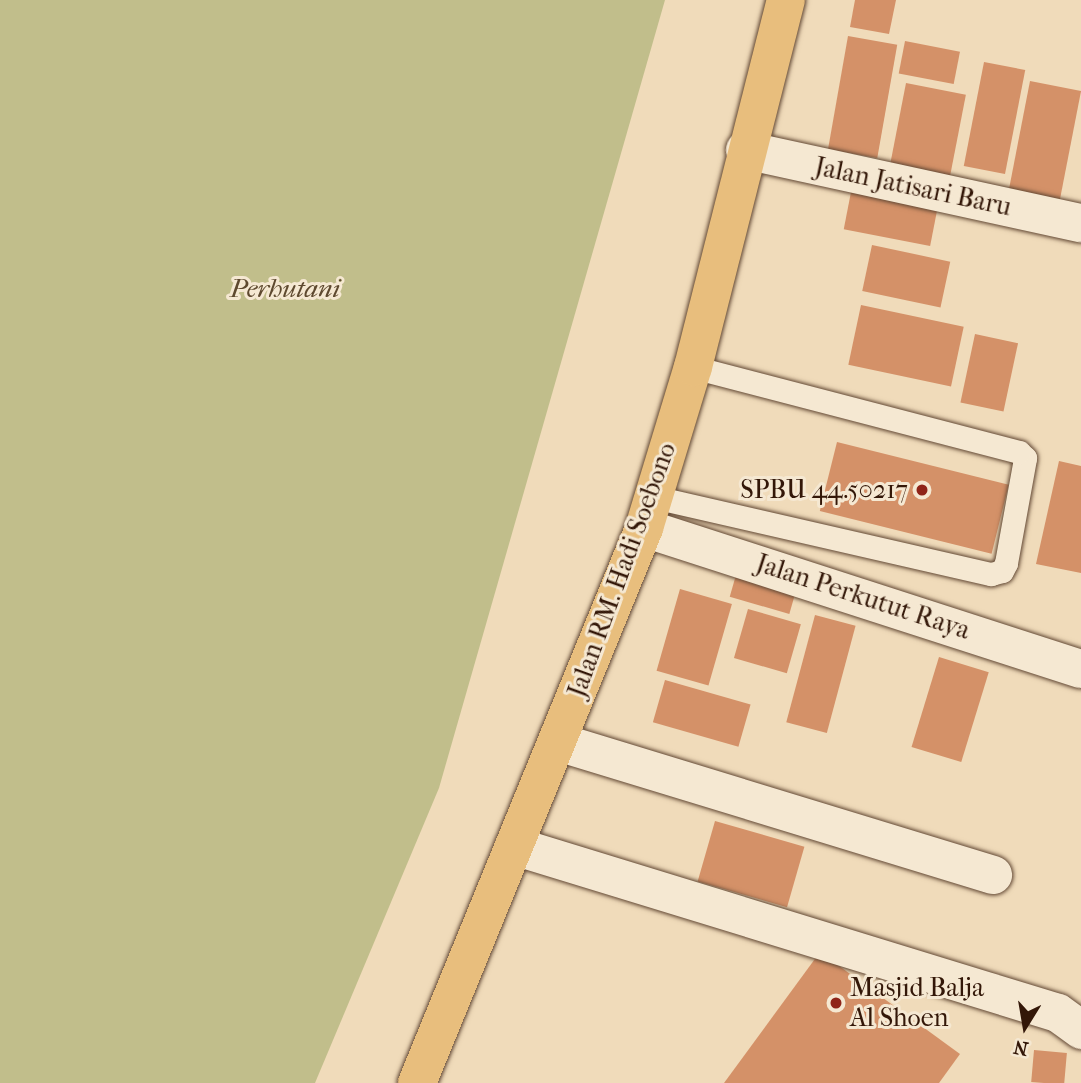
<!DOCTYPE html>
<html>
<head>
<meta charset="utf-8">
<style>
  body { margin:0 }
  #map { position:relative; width:1081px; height:1083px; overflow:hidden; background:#f0dbba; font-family:"IM FELL French Canon",serif }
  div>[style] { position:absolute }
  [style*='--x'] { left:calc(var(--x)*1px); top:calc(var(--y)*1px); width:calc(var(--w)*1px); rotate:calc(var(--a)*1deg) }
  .green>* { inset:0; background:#c1be8b }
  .building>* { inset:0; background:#d49168; transform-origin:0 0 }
  .roads { filter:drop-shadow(0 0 2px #624834) drop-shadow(0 0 2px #624834) }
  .service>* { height:23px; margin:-11.5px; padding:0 11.5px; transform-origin:11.5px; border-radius:11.5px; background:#f5e8d2 }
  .minor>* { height:38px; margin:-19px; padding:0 19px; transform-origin:19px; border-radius:19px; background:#f5e8d2 }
  .primary>* { height:38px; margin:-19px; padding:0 19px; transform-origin:19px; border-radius:19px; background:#e8be7d }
  .dots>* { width:19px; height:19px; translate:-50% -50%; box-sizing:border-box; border:4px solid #f5e8d2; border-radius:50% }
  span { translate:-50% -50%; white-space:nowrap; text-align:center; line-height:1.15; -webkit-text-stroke:6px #f5e8d2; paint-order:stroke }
  .street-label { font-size:26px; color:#331708 }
  .park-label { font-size:26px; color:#5e492f; font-style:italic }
  .poi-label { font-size:26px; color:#331708 }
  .right { translate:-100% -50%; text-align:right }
  .left { translate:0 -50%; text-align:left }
  .north { position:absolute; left:990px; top:992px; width:70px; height:70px; -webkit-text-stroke:5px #f5e8d2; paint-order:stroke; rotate:191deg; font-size:19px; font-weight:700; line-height:28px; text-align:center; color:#331708 }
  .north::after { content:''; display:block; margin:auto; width:24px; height:32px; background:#331708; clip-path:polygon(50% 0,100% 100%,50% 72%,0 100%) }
</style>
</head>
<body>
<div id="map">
  <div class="green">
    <i style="clip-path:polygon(0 0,665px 0,439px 788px,315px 1083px,0 1083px)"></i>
  </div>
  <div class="building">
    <i style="clip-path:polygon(855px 0,896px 0,889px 34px,850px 27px)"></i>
    <i style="left:848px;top:36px;width:50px;height:115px;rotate:10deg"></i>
    <i style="left:905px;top:41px;width:56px;height:33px;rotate:11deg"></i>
    <i style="left:984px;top:62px;width:42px;height:106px;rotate:11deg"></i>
    <i style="left:1030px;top:81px;width:52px;height:112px;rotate:11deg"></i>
    <i style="left:906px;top:83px;width:61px;height:90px;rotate:11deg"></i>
    <i style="left:851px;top:192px;width:88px;height:38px;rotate:11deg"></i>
    <i style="left:872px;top:245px;width:80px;height:47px;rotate:12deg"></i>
    <i style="left:861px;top:305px;width:105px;height:61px;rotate:12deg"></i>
    <i style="left:975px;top:334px;width:44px;height:70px;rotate:12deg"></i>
    <i style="left:837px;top:442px;width:177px;height:71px;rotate:14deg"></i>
    <i style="clip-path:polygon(1059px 461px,1081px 466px,1081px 573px,1036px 564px)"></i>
    <i style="left:738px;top:568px;width:62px;height:30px;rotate:16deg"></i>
    <i style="left:680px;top:589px;width:54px;height:85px;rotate:16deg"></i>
    <i style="left:748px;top:609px;width:55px;height:51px;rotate:16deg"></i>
    <i style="left:815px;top:615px;width:42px;height:111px;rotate:15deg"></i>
    <i style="left:939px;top:657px;width:52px;height:94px;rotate:17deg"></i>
    <i style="left:665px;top:680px;width:89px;height:44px;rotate:16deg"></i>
    <i style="left:715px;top:821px;width:93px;height:63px;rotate:16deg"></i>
    <i style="clip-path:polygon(820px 952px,960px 1054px,939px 1083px,724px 1083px)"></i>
    <i style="left:1034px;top:1050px;width:33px;height:32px;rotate:5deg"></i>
  </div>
  <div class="roads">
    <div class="service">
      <i style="--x:654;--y:497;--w:346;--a:12.9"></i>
      <i style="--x:991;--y:574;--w:11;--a:-15"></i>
      <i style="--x:1002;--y:571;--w:9;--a:-63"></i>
      <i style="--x:1006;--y:563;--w:107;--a:-79.7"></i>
      <i style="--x:1025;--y:458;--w:8;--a:-135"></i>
      <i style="--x:1019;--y:452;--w:337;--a:-165.4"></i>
    </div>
    <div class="minor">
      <i style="--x:745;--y:150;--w:344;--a:12.3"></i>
      <i style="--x:644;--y:528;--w:459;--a:17.9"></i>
      <i style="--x:558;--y:742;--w:455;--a:17"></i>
      <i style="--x:514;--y:846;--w:569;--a:17.07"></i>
      <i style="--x:1058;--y:1013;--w:29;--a:36"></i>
    </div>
    <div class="primary">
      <i style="--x:417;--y:1083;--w:600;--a:-67.75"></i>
      <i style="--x:644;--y:528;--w:168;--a:-73.1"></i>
      <i style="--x:693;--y:367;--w:379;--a:-75.8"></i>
    </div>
  </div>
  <div class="dots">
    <i style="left:922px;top:490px;background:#8f2418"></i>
    <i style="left:836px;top:1003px;background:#8f2418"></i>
  </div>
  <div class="street-label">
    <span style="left:913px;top:187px;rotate:12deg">Jalan Jatisari Baru</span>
    <span style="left:622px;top:570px;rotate:-70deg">Jalan RM. Hadi Soebono</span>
    <span style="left:863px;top:597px;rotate:18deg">Jalan Perkutut Raya</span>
  </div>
  <div class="park-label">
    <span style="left:285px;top:289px">Perhutani</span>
  </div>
  <div class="poi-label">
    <span class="right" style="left:908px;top:490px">SPBU 44.50217</span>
    <span class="left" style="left:850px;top:1003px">Masjid Balja<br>Al Shoen</span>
  </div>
  <div class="north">N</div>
</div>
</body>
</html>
